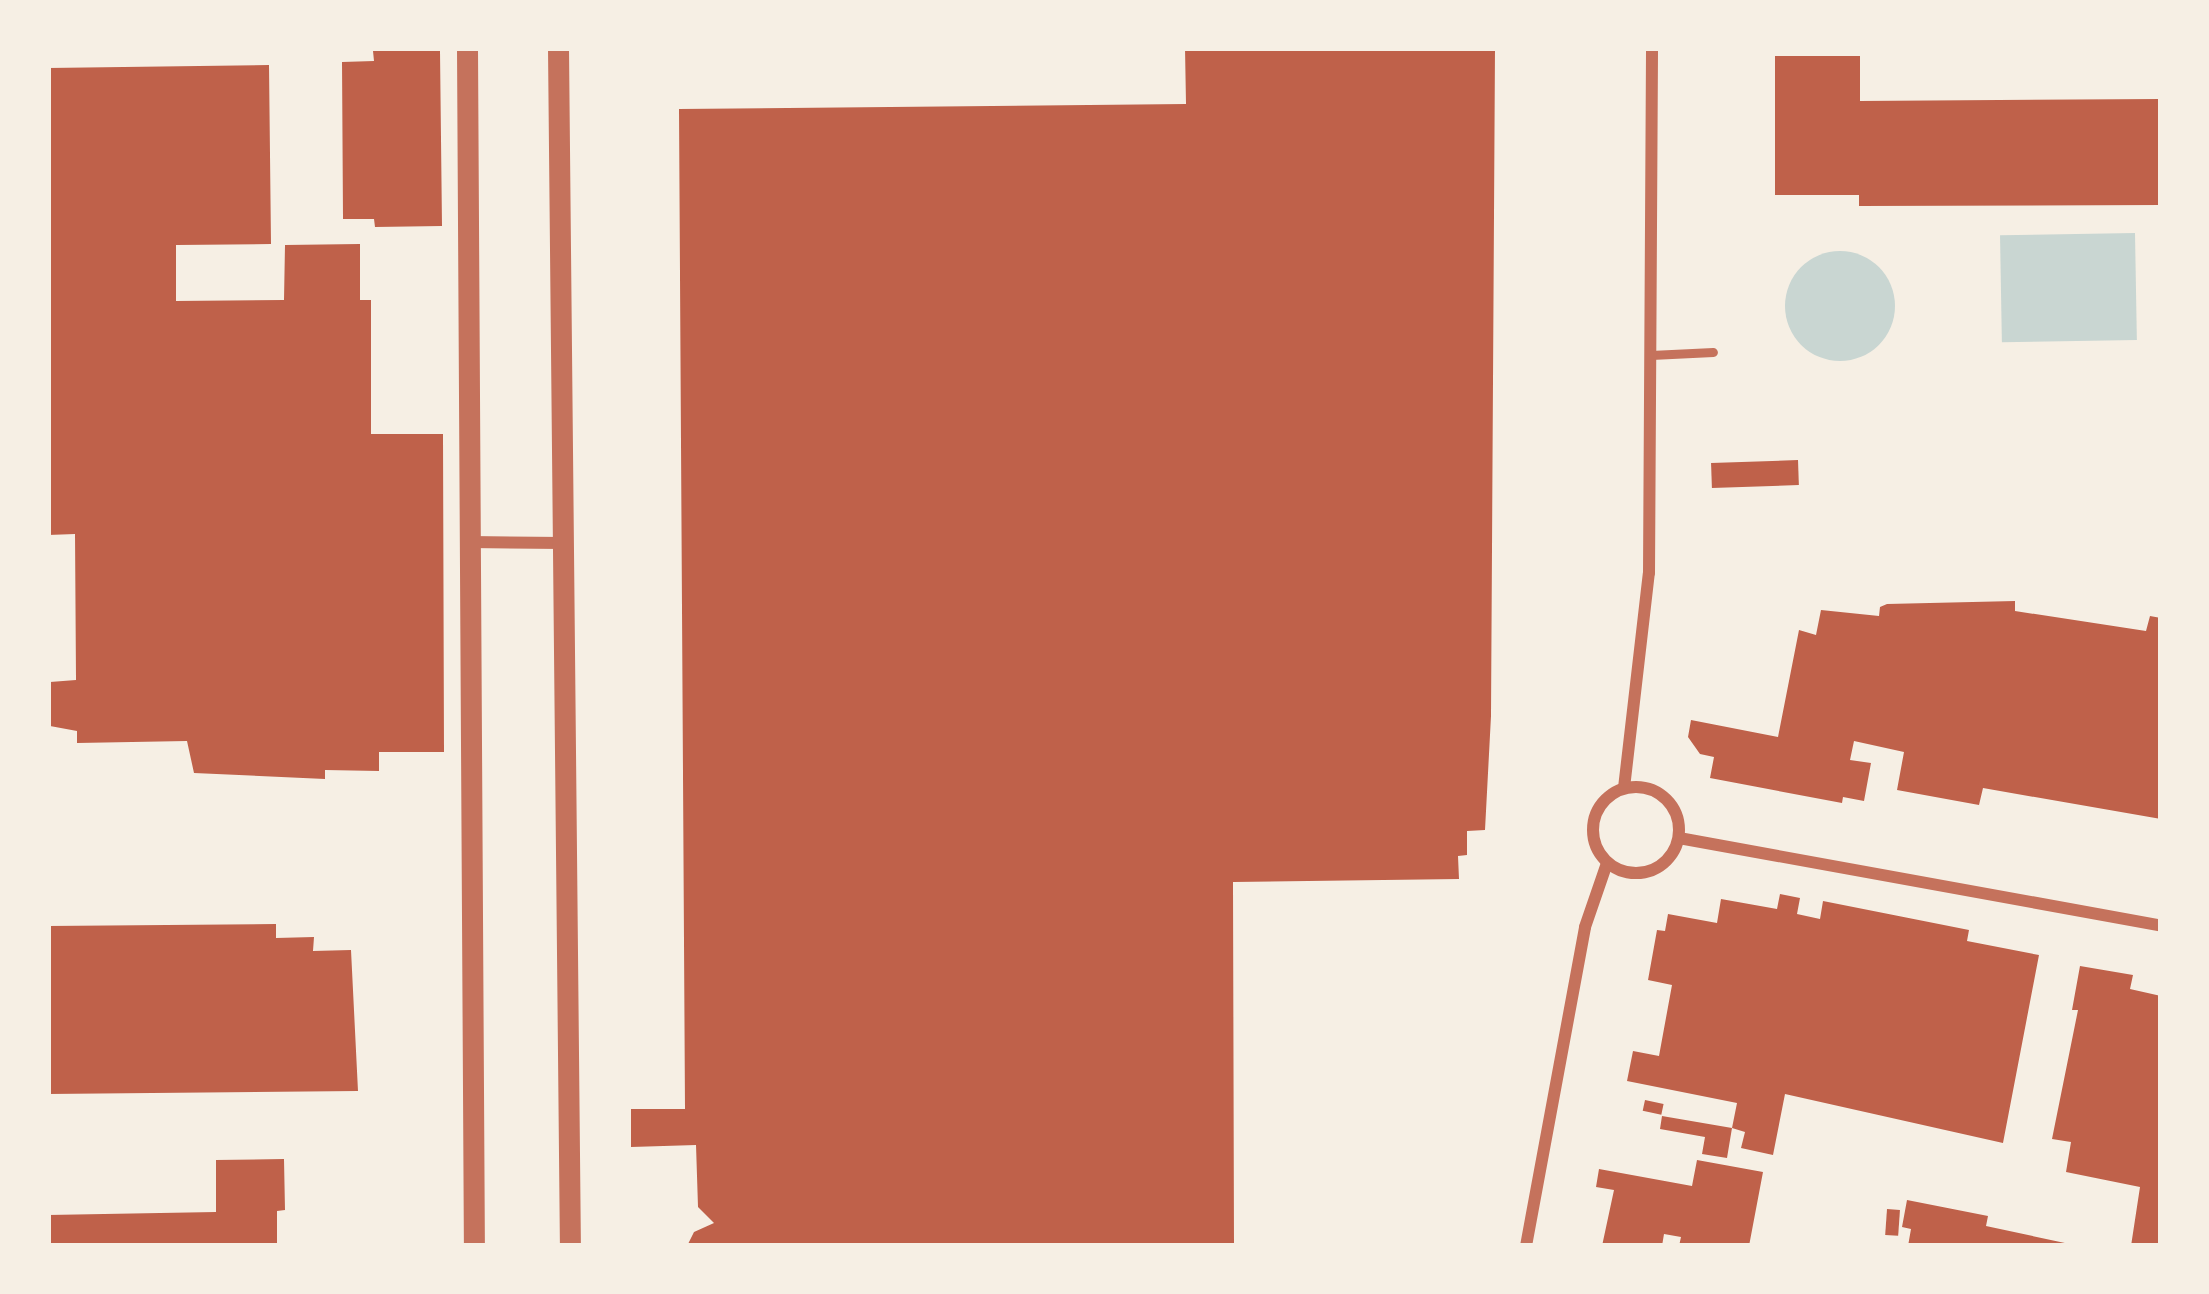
<!DOCTYPE html>
<html>
<head>
<meta charset="utf-8">
<style>
  body { margin:0 }
  #map { position:relative; width:2209px; height:1294px; overflow:hidden; background:#f6efe4; font-family:Arial,sans-serif }
  div>[style] { position:absolute }
  [style*='--x'] { left:calc(var(--x)*1px); top:calc(var(--y)*1px); width:calc(var(--w)*1px); rotate:calc(var(--a)*1deg) }
  .water>* { inset:0; background:#c9d6d2; transform-origin:0 0 }
  .round { border-radius:50% }
  .building>* { inset:0; background:#bf614a; transform-origin:0 0 }
  .service>* { height:9px; margin:-4.5px; padding:0 4.5px; transform-origin:4.5px; border-radius:4.5px; background:#c5725c }
  .minor>* { height:12px; margin:-6px; padding:0 6px; transform-origin:6px; border-radius:6px; background:#c5725c }
  .minor>.ring { margin:-6px; padding:0; box-sizing:content-box; background:none; border:12px solid #c5725c; border-radius:50% }
  .tertiary>* { height:21px; margin:-10.5px; padding:0 10.5px; transform-origin:10.5px; border-radius:10.5px; background:#c5725c }
  span { translate:-50% -50%; white-space:nowrap; text-align:center; line-height:1.15; -webkit-text-stroke:12px #f6efe4; paint-order:stroke }
  .frame { position:absolute; inset:0; border:51px solid #f6efe4; pointer-events:none }
</style>
</head>
<body>
<div id="map">
  <div class="water">
    <i style="left:2135px;top:233px;width:107px;height:135px;rotate:89deg"></i>
    <i class="round" style="left:1785px;top:251px;width:110px;height:110px"></i>
  </div>
  <div class="building">
    <i style="clip-path:polygon(1185px 48px,1495px 48px,1491px 716px,1485px 830px,1467px 831px,1467px 855px,1458px 856px,1459px 879px,1233px 882px,1234px 1246px,687px 1246px,694px 1232px,714px 1223px,698px 1207px,696px 1145px,631px 1147px,631px 1109px,685px 1109px,679px 109px,1186px 104px)"></i>
    <i style="clip-path:polygon(373px 51px,440px 51px,442px 226px,375px 227px,374px 219px,343px 219px,342px 62px,374px 61px)"></i>
    <i style="clip-path:polygon(1775px 56px,1860px 56px,1860px 101px,2161px 99px,2161px 205px,1859px 206px,1859px 195px,1775px 195px)"></i>
    <i style="clip-path:polygon(269px 65px,271px 244px,176px 245px,176px 301px,284px 300px,285px 245px,360px 244px,360px 300px,371px 300px,371px 434px,443px 434px,444px 752px,379px 752px,379px 771px,325px 770px,325px 779px,194px 773px,187px 741px,77px 743px,77px 731px,50px 726px,50px 682px,76px 680px,75px 534px,48px 535px,48px 68px)"></i>
    <i style="left:1798px;top:460px;width:25px;height:87px;rotate:88deg"></i>
    <i style="clip-path:polygon(2015px 601px,2015px 611px,2146px 631px,2150px 616px,2161px 618px,2161px 819px,1983px 788px,1979px 805px,1897px 790px,1904px 752px,1854px 741px,1850px 760px,1871px 763px,1864px 801px,1843px 797px,1842px 803px,1710px 778px,1714px 757px,1700px 754px,1688px 737px,1691px 720px,1778px 737px,1799px 630px,1816px 635px,1821px 610px,1879px 616px,1880px 607px,1887px 604px)"></i>
    <i style="clip-path:polygon(1780px 894px,1800px 898px,1797px 914px,1820px 919px,1823px 901px,1969px 930px,1967px 941px,2039px 955px,2003px 1143px,1785px 1094px,1773px 1155px,1741px 1148px,1745px 1132px,1732px 1128px,1737px 1103px,1627px 1081px,1633px 1051px,1659px 1056px,1672px 985px,1648px 980px,1657px 930px,1665px 931px,1668px 914px,1717px 923px,1721px 899px,1777px 909px)"></i>
    <i style="clip-path:polygon(276px 924px,276px 938px,314px 937px,313px 951px,351px 950px,358px 1091px,48px 1094px,48px 926px)"></i>
    <i style="clip-path:polygon(2080px 966px,2133px 975px,2130px 989px,2161px 996px,2161px 1246px,2131px 1246px,2140px 1187px,2066px 1172px,2071px 1142px,2052px 1139px,2078px 1010px,2072px 1010px)"></i>
    <i style="left:1645px;top:1100px;width:19px;height:11px;rotate:12deg"></i>
    <i style="clip-path:polygon(1662px 1116px,1732px 1128px,1727px 1158px,1702px 1154px,1705px 1137px,1660px 1129px)"></i>
    <i style="clip-path:polygon(284px 1159px,285px 1210px,277px 1211px,277px 1246px,48px 1246px,48px 1215px,216px 1212px,216px 1160px)"></i>
    <i style="clip-path:polygon(1697px 1160px,1763px 1172px,1749px 1246px,1679px 1246px,1681px 1237px,1664px 1234px,1662px 1246px,1602px 1246px,1614px 1190px,1596px 1187px,1599px 1169px,1692px 1186px)"></i>
    <i style="clip-path:polygon(1907px 1200px,1988px 1216px,1986px 1226px,2079px 1246px,1908px 1246px,1911px 1229px,1902px 1227px)"></i>
    <i style="left:1887px;top:1209px;width:13px;height:26px;rotate:4deg"></i>
  </div>
  <div class="service">
    <i style="--x:1651;--y:355;--w:62;--a:-2.8"></i>
  </div>
  <div class="minor">
    <i style="--x:470;--y:542;--w:93;--a:0.6"></i>
    <i class="ring" style="left:1593px;top:787px;width:74px;height:74px"></i>
    <i style="--x:1624;--y:788;--w:216;--a:-83.4"></i>
    <i style="--x:1649;--y:573;--w:525;--a:-89.67"></i>
    <i style="--x:1679;--y:838;--w:490;--a:10.3"></i>
    <i style="--x:1526;--y:1246;--w:324;--a:-79.5"></i>
    <i style="--x:1585;--y:927;--w:68;--a:-71"></i>
  </div>
  <div class="tertiary">
    <i style="--x:467;--y:48;--w:1198;--a:89.67"></i>
    <i style="--x:558;--y:48;--w:1198;--a:89.43"></i>
  </div>
  <div class="frame"></div>
</div>
</body>
</html>
